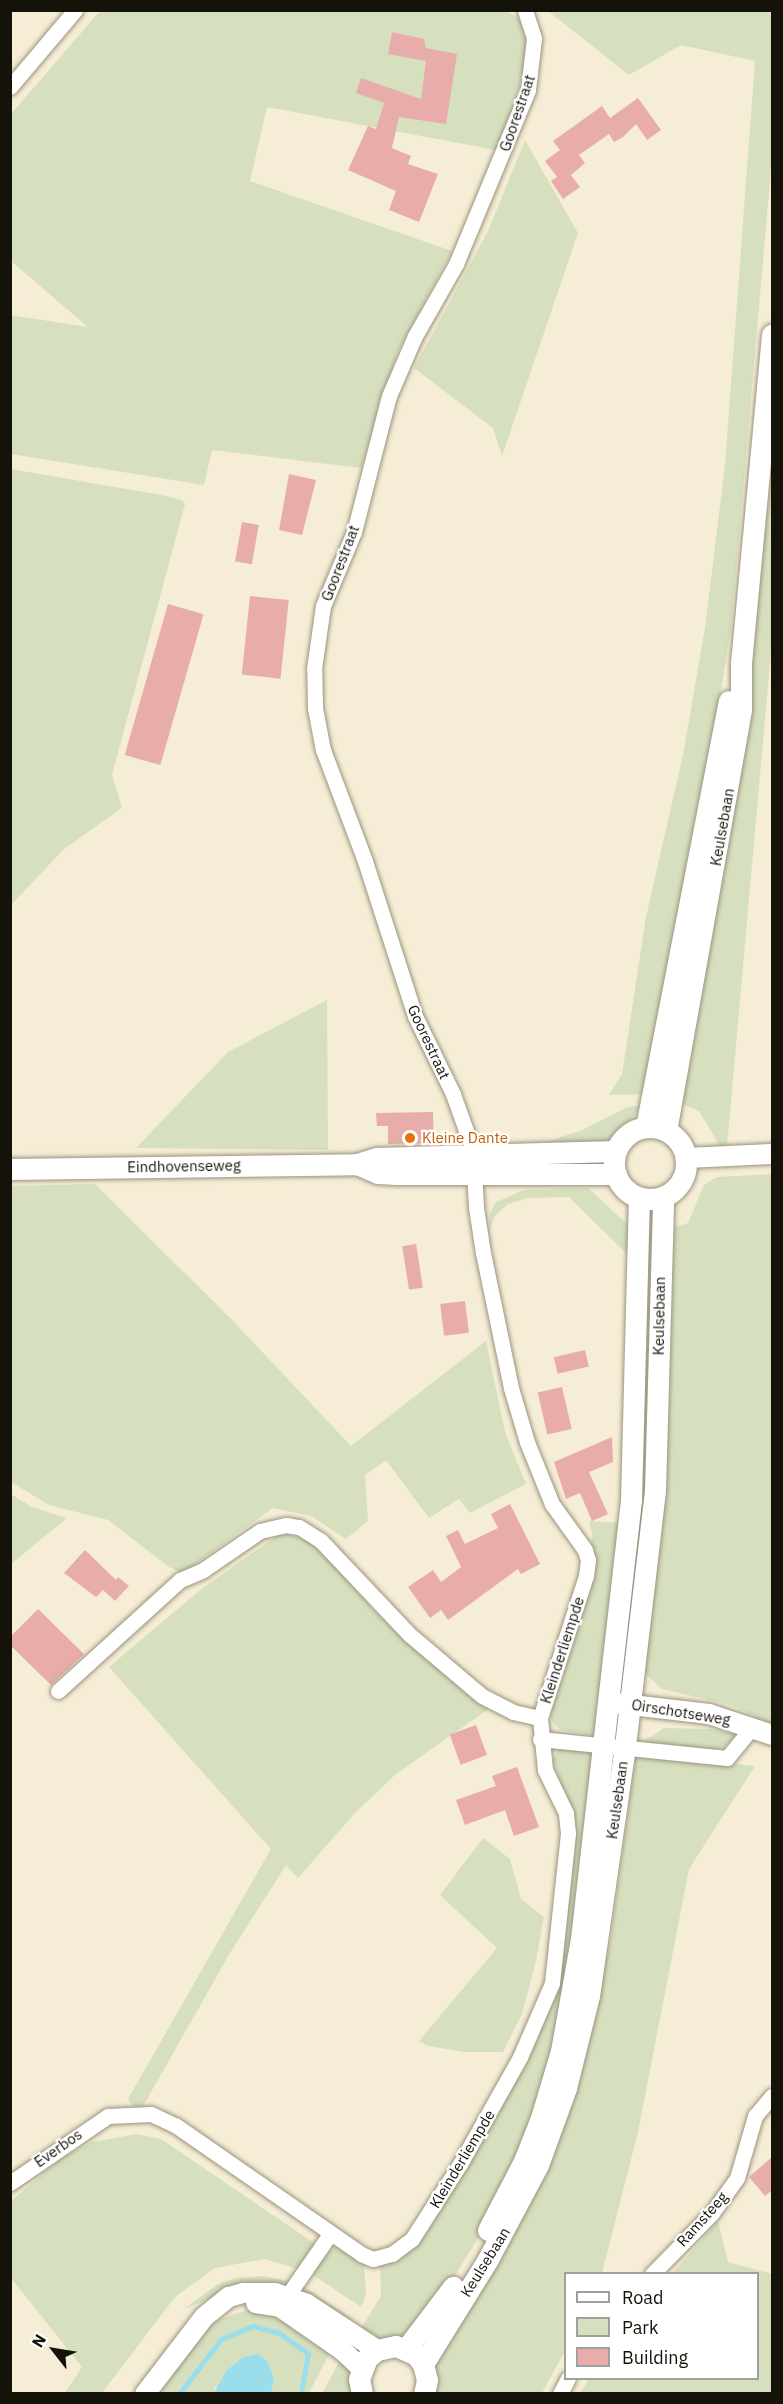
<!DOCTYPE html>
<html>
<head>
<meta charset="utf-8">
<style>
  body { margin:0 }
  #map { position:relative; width:783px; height:2404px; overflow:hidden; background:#f5edd5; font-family:"IBM Plex Sans",sans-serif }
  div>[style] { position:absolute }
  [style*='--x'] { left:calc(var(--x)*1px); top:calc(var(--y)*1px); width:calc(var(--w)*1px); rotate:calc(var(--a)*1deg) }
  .green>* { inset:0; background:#d6e0bf }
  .water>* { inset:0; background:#9adeeb }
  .stream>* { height:5px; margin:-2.5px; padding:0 2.5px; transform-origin:2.5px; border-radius:2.5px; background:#9adeeb }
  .building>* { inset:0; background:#e8adab; transform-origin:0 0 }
  .roads { filter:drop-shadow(0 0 2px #9b937e) drop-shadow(0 0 2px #9b937e) }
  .minor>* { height:15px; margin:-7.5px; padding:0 7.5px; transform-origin:7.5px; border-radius:7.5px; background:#fff }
  .tertiary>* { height:20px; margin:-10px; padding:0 10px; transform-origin:10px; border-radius:10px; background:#fff }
  .secondary>* { height:21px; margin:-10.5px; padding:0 10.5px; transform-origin:10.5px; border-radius:10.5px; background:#fff }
  .secondary>.ring { margin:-10.5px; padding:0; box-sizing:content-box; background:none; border:21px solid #fff; border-radius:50% }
  .dots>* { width:16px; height:16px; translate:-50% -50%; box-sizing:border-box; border:3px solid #fff; border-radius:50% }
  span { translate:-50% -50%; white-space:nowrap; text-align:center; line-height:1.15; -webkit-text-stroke:4.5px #fff; paint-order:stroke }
  .street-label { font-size:15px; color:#15120a }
  .food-label { font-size:15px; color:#c56008 }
  .left { translate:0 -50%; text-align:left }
  .frame { position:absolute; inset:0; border:12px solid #15120a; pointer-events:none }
  .legend { position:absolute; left:564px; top:2272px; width:195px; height:108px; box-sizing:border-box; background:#fff; border:2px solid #a1a09d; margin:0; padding:8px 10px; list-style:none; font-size:18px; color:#15120a }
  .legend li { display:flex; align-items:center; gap:12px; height:30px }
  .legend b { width:30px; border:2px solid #a1a09d }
  .north { position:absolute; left:24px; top:2320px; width:60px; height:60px; -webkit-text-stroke:4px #fff; paint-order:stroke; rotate:301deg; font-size:16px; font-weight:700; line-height:24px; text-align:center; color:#15120a }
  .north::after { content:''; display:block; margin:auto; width:21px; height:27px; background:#15120a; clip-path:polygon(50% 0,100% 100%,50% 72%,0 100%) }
</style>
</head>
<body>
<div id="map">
  <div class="green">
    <i style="clip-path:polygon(506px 10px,519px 19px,528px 43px,517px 97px,496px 150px,267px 107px,250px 181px,452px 251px,398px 351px,361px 468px,212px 450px,204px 485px,11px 454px,10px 315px,88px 327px,11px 261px,10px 115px,100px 11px)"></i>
    <i style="clip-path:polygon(548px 11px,772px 11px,772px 158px,731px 628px,698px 837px,647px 1094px,609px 1095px,622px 1074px,646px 917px,683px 755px,705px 628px,725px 465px,755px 61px,681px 45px,629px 75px)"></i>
    <i style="clip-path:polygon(525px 140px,578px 233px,502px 456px,493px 428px,414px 368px,488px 231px)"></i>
    <i style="clip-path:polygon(772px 433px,772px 641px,727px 1146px,720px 1146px,699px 1111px,680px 1103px)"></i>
    <i style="clip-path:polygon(11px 469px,161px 495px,182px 500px,185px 504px,112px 775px,122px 808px,64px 849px,11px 905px)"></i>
    <i style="clip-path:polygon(327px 1000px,328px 1150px,136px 1148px,228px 1052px)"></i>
    <i style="clip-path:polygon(643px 1105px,606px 1148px,532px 1147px,582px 1130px,628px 1107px)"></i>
    <i style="clip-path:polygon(772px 1174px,772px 1725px,731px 1705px,662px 1689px,642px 1670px,668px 1229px,688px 1223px,704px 1185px,717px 1177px)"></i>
    <i style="clip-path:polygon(95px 1184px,233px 1321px,351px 1446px,486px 1341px,505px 1432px,526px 1484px,470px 1513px,459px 1499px,429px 1518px,386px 1460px,365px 1475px,368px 1521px,346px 1539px,311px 1516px,273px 1508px,183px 1573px,169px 1567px,108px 1520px,49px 1505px,11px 1482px,11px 1186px)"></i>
    <i style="clip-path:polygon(588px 1188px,628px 1225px,634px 1261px,569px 1197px,528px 1198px,508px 1204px,495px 1216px,489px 1231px,490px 1213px,496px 1202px,524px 1190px)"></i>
    <i style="clip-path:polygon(11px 1494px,32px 1507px,67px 1518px,11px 1564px)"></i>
    <i style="clip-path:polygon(589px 1521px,623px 1523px,598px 1736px,561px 1730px,553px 1723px,550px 1713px,588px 1585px,592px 1533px)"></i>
    <i style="clip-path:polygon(281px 1533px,303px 1538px,327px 1552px,374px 1611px,419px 1653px,490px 1708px,396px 1774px,355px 1813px,298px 1878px,286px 1865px,230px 1953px,142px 2108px,132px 2106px,128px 2099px,271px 1849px,109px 1667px,200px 1590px)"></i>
    <i style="clip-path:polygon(664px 1728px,712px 1729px,736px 1734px,724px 1747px,712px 1750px,641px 1743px)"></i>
    <i style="clip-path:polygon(596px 1747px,574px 1943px,542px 2099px,481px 2234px,438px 2302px,405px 2337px,376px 2341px,357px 2335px,381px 2296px,380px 2262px,407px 2253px,428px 2229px,508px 2094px,546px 2015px,561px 1965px,575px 1847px,572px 1809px,552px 1761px,559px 1748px)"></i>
    <i style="clip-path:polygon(636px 1754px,755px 1766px,689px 1869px,638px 2132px,602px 2273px,566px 2274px,565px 2351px,542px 2393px,435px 2394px,434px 2364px,487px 2270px,598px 1990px,610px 1946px)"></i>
    <i style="clip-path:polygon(483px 1838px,510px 1859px,521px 1899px,544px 1917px,536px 1961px,522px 2014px,503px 2052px,466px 2052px,428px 2046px,419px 2041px,497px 1948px,440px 1895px)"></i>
    <i style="clip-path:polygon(137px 2134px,161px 2139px,317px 2245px,301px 2270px,265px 2259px,215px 2268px,175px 2297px,102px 2393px,65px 2393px,82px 2367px,11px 2278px,11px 2201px,60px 2159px,92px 2142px)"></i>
    <i style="clip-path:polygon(718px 2221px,728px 2262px,772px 2274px,772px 2393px,580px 2393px,589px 2379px,758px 2378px,758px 2274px,673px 2273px)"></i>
    <i style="clip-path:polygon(338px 2247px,364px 2261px,366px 2295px,361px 2307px,313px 2275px,327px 2252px)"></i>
    <i style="clip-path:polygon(263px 2276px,291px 2281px,285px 2286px,225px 2292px,184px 2309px,218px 2284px,236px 2278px)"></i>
    <i style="clip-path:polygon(303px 2286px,353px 2319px,347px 2328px,294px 2295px)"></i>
    <i style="clip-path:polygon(250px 2309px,278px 2316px,330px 2352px,309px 2393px,271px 2393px,273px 2379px,215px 2387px,214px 2393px,155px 2394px,195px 2339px,214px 2321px)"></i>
    <i style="clip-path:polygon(340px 2360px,349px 2370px,352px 2393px,322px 2394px)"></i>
  </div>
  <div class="water">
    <i style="clip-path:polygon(258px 2354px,267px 2361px,274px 2379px,271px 2393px,214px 2393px,227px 2370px,243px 2357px)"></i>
  </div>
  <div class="stream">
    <i style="--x:179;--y:2394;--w:69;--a:-52.6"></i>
    <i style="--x:221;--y:2339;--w:35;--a:-22"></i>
    <i style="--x:253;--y:2326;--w:27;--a:15"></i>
    <i style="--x:279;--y:2333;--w:35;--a:35"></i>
    <i style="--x:308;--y:2353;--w:42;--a:99.7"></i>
  </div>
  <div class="building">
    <i style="clip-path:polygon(392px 32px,424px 39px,426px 48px,457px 54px,446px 124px,399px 117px,392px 148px,411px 156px,408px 164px,438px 174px,419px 222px,389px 210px,396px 191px,348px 170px,368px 126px,376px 129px,384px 103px,356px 93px,361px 78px,421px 99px,426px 61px,388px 54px)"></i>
    <i style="clip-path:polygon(638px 98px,661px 130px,647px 140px,636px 124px,623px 137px,614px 142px,609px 134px,579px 155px,585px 163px,571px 175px,580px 187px,563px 199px,551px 181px,557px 177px,545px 161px,560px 150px,553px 141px,602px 106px,610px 118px)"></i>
    <i style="clip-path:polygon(289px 474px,316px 480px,302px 535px,279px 530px)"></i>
    <i style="left:242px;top:522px;width:17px;height:40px;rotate:10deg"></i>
    <i style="left:250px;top:596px;width:39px;height:79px;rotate:6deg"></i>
    <i style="left:168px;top:604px;width:37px;height:157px;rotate:16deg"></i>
    <i style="clip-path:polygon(433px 1112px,434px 1143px,388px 1144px,388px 1126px,377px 1126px,376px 1113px)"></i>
    <i style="left:416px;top:1244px;width:44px;height:14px;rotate:81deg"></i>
    <i style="left:465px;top:1301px;width:32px;height:25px;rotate:83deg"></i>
    <i style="left:585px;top:1350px;width:17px;height:32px;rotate:77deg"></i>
    <i style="left:562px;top:1387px;width:43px;height:25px;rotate:77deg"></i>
    <i style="clip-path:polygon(612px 1437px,613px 1462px,589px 1472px,608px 1514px,592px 1521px,580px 1493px,566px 1499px,554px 1462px)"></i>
    <i style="clip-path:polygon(510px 1504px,540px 1564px,521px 1574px,518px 1569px,448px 1620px,441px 1610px,430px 1618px,408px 1587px,433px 1570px,441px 1582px,461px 1567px,446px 1536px,458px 1530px,465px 1544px,498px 1528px,491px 1514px)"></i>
    <i style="clip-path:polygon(85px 1550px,116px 1580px,118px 1577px,129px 1586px,115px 1601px,103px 1590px,96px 1597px,64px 1573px)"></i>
    <i style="clip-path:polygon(38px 1609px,84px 1654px,51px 1685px,10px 1645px,10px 1637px)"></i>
    <i style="left:476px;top:1725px;width:32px;height:28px;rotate:70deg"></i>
    <i style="clip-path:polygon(517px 1767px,539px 1827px,514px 1836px,505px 1810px,465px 1825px,456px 1800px,496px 1786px,492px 1776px)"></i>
    <i style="clip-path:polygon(772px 2157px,772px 2190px,765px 2196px,749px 2177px)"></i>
  </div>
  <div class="roads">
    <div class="minor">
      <i style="--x:10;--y:87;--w:101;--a:-49.8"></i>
      <i style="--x:58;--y:1691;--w:165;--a:-42.3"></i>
      <i style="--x:180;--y:1580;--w:25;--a:-23"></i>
      <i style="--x:203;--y:1570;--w:69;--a:-34.4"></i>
      <i style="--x:260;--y:1531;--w:27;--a:-13"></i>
      <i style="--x:286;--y:1525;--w:13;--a:9"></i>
      <i style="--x:299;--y:1527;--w:26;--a:32"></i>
      <i style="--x:321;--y:1541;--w:129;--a:46.6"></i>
      <i style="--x:410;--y:1635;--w:94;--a:40.3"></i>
      <i style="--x:482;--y:1696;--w:35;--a:27"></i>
      <i style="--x:513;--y:1712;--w:28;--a:13"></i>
      <i style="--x:540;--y:1739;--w:188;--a:5.8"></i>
      <i style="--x:727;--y:1758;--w:41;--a:-50.9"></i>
      <i style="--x:10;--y:2183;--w:119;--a:-34.4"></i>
      <i style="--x:108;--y:2116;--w:43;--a:-2.7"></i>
      <i style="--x:151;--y:2114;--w:26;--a:25"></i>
      <i style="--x:175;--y:2125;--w:226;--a:34.7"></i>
      <i style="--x:361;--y:2254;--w:13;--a:23"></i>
      <i style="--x:373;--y:2259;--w:20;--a:-15"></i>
      <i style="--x:392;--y:2254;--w:25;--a:-37"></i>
      <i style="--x:412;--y:2239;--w:89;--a:-57.4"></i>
      <i style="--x:460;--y:2164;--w:123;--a:-60.7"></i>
      <i style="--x:520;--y:2057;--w:81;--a:-66.6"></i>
      <i style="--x:552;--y:1983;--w:151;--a:-83.9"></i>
      <i style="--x:568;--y:1833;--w:20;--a:-96"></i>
      <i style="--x:566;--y:1813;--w:48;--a:-116"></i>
      <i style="--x:545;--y:1770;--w:52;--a:-95.5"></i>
      <i style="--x:540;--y:1718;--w:149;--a:-72.1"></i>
      <i style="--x:586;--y:1576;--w:16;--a:-83"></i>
      <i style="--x:588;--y:1560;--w:10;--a:-107"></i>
      <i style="--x:585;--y:1550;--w:57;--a:-125.7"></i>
      <i style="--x:552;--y:1504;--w:67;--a:-112"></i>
      <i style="--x:527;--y:1442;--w:56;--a:-106.5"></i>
      <i style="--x:511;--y:1388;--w:138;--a:-101.7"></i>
      <i style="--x:483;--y:1253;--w:47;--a:-98.7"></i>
      <i style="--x:476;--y:1207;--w:57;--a:-93"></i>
      <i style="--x:473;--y:1150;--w:59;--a:-109.7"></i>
      <i style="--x:453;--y:1094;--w:87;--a:-116"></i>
      <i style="--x:415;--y:1016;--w:163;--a:-107.9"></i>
      <i style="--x:365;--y:861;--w:119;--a:-110.7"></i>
      <i style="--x:323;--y:750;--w:43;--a:-100.8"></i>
      <i style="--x:315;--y:708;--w:39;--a:-91"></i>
      <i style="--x:314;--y:669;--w:64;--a:-81.9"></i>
      <i style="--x:323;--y:606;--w:80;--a:-67.3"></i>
      <i style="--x:354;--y:532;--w:140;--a:-75.6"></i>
      <i style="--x:389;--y:396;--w:65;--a:-66.6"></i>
      <i style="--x:415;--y:336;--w:83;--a:-60.3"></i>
      <i style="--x:456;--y:264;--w:188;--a:-67.5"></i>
      <i style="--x:528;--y:90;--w:52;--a:-83.4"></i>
      <i style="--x:534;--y:38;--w:29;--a:-108"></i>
      <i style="--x:652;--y:2274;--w:86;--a:-45.5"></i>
      <i style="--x:712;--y:2213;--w:43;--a:-54.5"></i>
      <i style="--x:737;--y:2178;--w:65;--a:-73.8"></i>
      <i style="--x:755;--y:2116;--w:26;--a:-50"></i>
      <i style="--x:281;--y:2305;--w:86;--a:-55.4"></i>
      <i style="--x:560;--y:2394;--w:18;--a:-63"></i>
    </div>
    <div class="tertiary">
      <i style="--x:686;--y:1158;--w:86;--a:-2.7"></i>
      <i style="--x:614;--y:1703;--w:96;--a:6.6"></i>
      <i style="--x:709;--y:1714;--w:66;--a:18.4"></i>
      <i style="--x:256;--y:2303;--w:24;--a:9"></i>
      <i style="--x:280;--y:2307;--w:75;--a:34.7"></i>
      <i style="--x:342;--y:2350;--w:26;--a:43"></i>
      <i style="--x:145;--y:2394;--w:97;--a:-52.5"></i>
      <i style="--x:204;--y:2317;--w:32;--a:-39"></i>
      <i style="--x:229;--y:2297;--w:15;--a:-16"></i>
      <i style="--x:243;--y:2293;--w:32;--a:0"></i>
      <i style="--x:275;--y:2293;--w:34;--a:19"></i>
      <i style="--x:307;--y:2304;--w:84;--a:33.3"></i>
    </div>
    <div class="secondary">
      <i style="--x:646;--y:1127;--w:434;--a:-79"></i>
      <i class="ring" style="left:614px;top:1127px;width:51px;height:51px"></i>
      <i style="--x:666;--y:1131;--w:429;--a:-79.9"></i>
      <i style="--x:741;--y:709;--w:46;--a:-90"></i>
      <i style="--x:741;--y:663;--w:330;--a:-84.6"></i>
      <i style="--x:357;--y:1164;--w:23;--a:23"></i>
      <i style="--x:378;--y:1173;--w:18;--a:3"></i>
      <i style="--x:396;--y:1174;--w:220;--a:0"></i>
      <i style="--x:10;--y:1169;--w:347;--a:-0.8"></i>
      <i style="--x:357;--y:1164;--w:21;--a:-17"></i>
      <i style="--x:377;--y:1158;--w:239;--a:-1.7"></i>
      <i style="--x:488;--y:2230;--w:78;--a:-62.4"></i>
      <i style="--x:524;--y:2161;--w:46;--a:-68.4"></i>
      <i style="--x:541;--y:2118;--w:70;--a:-73.4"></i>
      <i style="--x:561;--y:2051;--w:114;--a:-79.9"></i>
      <i style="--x:581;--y:1939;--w:442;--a:-83.5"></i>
      <i style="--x:631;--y:1500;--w:302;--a:-88.5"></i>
      <i style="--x:406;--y:2349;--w:78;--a:-52.8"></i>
      <i style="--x:423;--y:2364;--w:123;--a:-58.2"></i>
      <i style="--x:488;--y:2259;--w:106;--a:-62"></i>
      <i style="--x:538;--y:2165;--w:82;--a:-70"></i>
      <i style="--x:566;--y:2088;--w:95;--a:-76"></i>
      <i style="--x:589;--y:1996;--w:253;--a:-81.8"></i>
      <i style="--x:625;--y:1746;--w:257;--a:-83.3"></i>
      <i style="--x:655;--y:1491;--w:294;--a:-88.4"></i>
      <i style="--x:362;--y:2394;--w:15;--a:-101"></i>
      <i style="--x:359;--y:2379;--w:22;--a:-69"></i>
      <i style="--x:367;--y:2358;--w:13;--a:-39"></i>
      <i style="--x:377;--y:2350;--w:19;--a:-12"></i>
      <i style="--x:396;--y:2346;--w:22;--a:24"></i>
      <i style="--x:416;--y:2355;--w:11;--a:52"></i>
      <i style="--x:423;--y:2364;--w:16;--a:76"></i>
      <i style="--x:427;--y:2380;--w:14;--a:102"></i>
    </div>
  </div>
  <div class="dots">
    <i style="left:410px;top:1138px;background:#e8710a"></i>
  </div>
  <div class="street-label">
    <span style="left:517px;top:113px;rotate:-71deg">Goorestraat</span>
    <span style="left:340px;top:563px;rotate:-69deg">Goorestraat</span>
    <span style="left:722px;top:827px;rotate:-80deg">Keulsebaan</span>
    <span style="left:429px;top:1042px;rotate:65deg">Goorestraat</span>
    <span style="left:184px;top:1166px;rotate:-1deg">Eindhovenseweg</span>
    <span style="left:659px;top:1316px;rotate:-89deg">Keulsebaan</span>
    <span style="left:562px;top:1650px;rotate:-72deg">Kleinderliempde</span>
    <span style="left:681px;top:1712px;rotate:9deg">Oirschotseweg</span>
    <span style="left:617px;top:1800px;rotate:-82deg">Keulsebaan</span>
    <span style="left:58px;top:2148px;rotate:-35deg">Everbos</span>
    <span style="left:462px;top:2159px;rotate:-59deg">Kleinderliempde</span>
    <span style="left:702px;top:2219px;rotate:-48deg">Ramsteeg</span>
    <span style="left:485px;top:2262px;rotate:-58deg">Keulsebaan</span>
  </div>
  <div class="food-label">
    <span class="left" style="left:422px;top:1138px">Kleine Dante</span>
  </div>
  <div class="frame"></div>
  <ul class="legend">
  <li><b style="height:8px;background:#fff"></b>Road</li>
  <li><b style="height:16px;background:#d6e0bf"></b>Park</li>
  <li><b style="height:16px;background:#e8adab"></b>Building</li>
  </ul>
  <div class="north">N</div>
</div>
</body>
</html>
